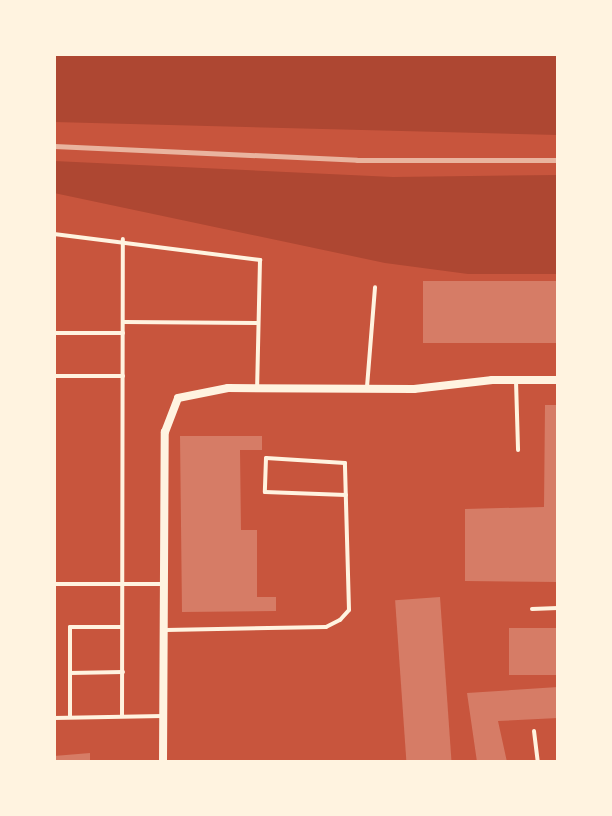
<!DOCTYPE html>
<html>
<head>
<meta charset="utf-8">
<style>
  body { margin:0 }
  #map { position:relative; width:612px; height:816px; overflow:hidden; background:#c8553d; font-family:"Source Sans 3",sans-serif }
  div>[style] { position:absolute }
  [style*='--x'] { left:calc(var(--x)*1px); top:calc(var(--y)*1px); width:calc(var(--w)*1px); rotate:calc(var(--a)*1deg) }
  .green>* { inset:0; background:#ae4732 }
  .building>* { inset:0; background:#d67c66; transform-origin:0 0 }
  .service>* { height:4px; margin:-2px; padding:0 2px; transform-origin:2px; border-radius:2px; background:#fff3e0 }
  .minor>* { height:8px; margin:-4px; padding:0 4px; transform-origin:4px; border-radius:4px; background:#fff3e0 }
  .rail>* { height:5px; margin:-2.5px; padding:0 2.5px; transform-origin:2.5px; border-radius:2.5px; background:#e9b49f }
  span { translate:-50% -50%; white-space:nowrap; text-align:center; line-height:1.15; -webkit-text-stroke:6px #fff3e0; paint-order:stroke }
  .frame { position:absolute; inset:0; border:56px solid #fff3e0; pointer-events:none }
</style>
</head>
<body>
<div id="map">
  <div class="green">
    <i style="clip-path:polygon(54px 54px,558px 54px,558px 135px,54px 122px)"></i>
    <i style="clip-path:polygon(54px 161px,393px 177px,558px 175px,558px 274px,468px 274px,385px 263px,54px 193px)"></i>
  </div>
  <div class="building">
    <i style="left:423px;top:281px;width:135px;height:62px"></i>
    <i style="clip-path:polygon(545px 405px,558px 405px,558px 582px,465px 581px,465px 509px,544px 507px)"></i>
    <i style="clip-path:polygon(180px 436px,262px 436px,262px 450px,240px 450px,241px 530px,257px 530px,257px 597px,276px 597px,276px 611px,182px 612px)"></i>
    <i style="left:440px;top:597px;width:165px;height:45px;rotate:86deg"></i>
    <i style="left:558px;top:628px;width:47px;height:49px;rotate:90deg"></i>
    <i style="clip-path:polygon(558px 687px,558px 718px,498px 721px,507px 762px,477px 762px,467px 693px)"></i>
    <i style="clip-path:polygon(90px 753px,90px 762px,54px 762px,54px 756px)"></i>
  </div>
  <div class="service">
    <i style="--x:54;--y:234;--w:208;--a:7.2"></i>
    <i style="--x:260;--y:260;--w:128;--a:91.3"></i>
    <i style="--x:124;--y:322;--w:134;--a:0.4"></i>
    <i style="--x:54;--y:333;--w:69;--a:0"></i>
    <i style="--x:54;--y:376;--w:69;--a:0"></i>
    <i style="--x:516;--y:381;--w:69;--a:88.3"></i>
    <i style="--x:367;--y:387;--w:100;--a:-85.4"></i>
    <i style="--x:54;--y:584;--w:110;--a:0"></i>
    <i style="--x:532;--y:609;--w:26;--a:-2"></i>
    <i style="--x:166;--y:630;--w:160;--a:-1.1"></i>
    <i style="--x:326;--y:627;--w:16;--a:-27"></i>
    <i style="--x:340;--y:620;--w:13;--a:-48"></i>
    <i style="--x:349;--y:610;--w:147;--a:-91.6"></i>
    <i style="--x:345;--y:463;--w:79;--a:-176.4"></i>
    <i style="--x:266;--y:458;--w:34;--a:92"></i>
    <i style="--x:265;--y:492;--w:81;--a:2.1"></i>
    <i style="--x:70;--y:673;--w:53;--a:-1.1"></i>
    <i style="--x:70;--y:716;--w:89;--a:-90"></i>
    <i style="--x:70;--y:627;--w:52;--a:0"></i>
    <i style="--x:122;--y:716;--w:477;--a:-89.9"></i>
    <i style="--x:54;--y:718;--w:109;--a:-1.1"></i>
    <i style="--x:534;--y:731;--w:31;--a:83"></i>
    <i style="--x:354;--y:762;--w:4;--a:0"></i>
  </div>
  <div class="minor">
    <i style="--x:163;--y:762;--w:330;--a:-89.7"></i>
    <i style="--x:165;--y:432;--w:36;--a:-69"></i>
    <i style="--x:178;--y:398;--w:51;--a:-11.3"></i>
    <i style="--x:228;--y:388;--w:186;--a:0.3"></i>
    <i style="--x:414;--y:389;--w:79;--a:-6.6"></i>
    <i style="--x:492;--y:380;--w:66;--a:0"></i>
  </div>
  <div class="rail">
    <i style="--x:54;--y:146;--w:303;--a:2.6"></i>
    <i style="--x:357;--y:160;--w:201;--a:0"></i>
  </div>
  <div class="frame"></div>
</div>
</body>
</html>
